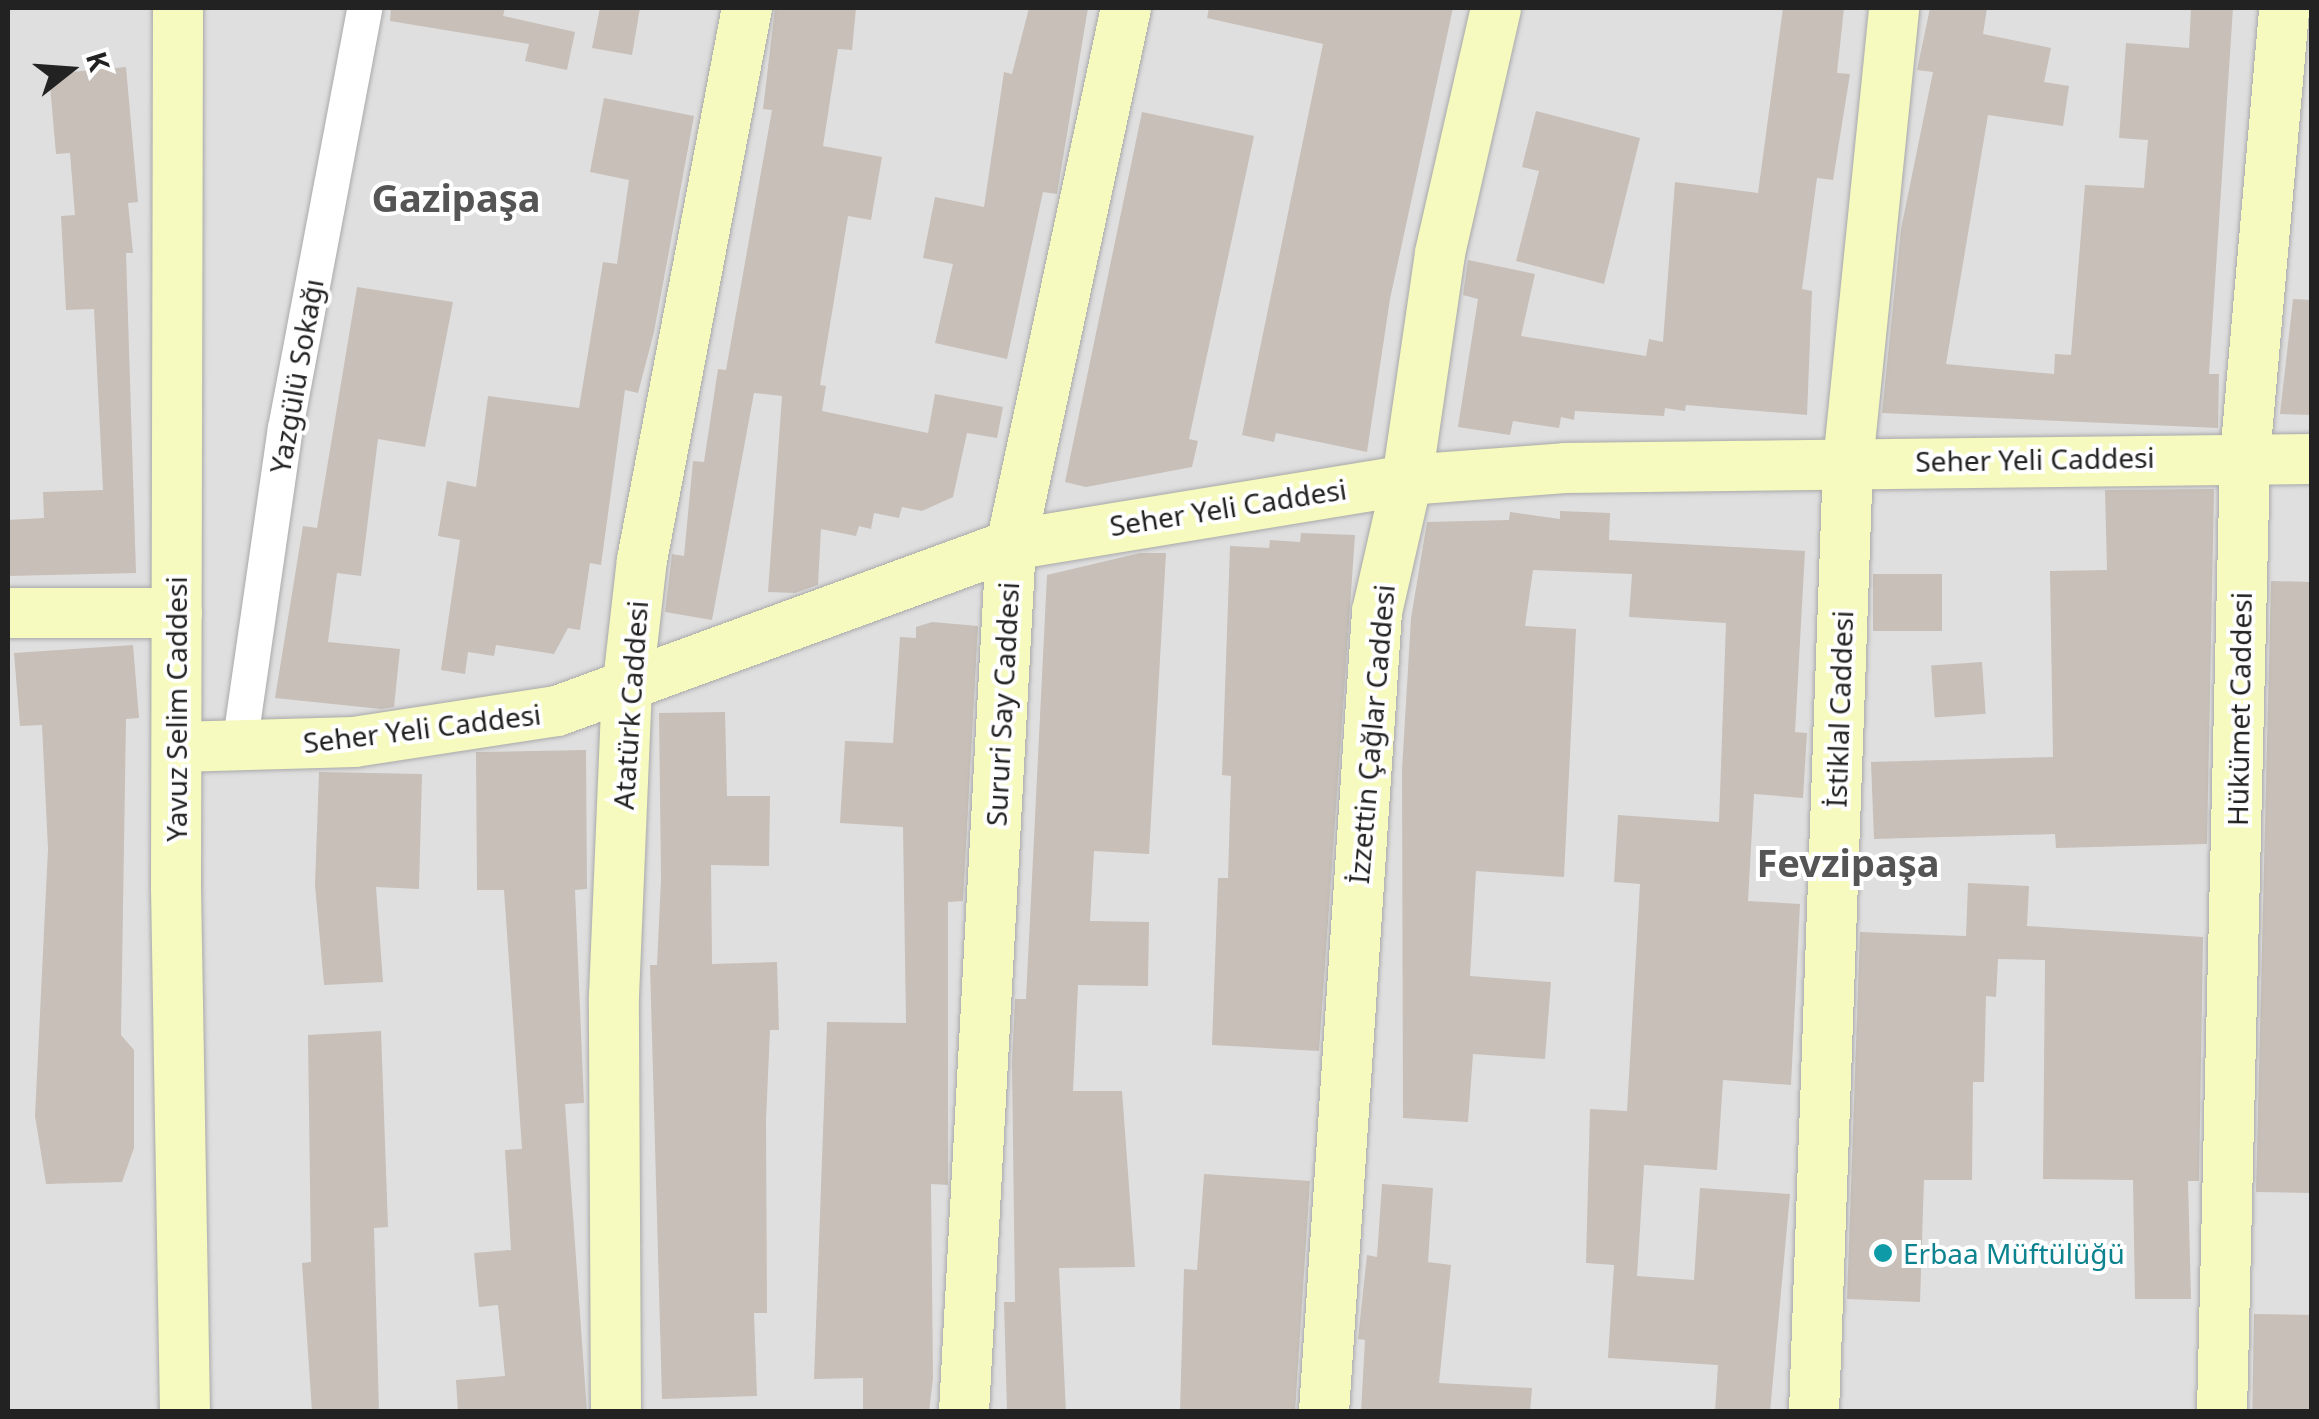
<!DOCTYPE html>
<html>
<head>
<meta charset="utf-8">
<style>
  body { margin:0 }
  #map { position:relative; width:2319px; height:1419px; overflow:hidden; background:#f2efe9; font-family:"Noto Sans",sans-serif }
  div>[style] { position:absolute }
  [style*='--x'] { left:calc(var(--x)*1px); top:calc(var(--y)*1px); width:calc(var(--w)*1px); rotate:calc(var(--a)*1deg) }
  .residential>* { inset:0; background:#e0dfdf; transform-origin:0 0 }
  .building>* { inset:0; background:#c7bfb8; transform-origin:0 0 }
  .roads { filter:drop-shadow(0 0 2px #a9a9a9) drop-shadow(0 0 2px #a9a9a9) }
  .street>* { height:35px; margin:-17.5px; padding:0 17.5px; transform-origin:17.5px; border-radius:17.5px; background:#fff }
  .secondary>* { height:50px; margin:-25px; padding:0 25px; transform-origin:25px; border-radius:25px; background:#f7fabf }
  .dots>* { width:28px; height:28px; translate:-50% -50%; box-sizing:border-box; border:5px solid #fff; border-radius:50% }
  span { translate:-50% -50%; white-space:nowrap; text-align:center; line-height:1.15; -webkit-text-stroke:8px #fff; paint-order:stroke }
  .street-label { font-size:28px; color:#222 }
  .culture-label { font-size:28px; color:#0d838f }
  .left { translate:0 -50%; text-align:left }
  .district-label { font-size:38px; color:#555; font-weight:700 }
  .frame { position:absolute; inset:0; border:10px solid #222; pointer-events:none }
  .north { position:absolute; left:20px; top:20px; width:100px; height:100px; -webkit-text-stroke:8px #fff; paint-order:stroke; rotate:73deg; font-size:28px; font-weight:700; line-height:40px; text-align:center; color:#222 }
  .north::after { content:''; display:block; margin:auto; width:35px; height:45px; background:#222; clip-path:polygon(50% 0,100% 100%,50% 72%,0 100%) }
</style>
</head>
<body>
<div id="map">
  <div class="residential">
    <i style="left:8px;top:8px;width:2303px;height:1403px"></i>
  </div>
  <div class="building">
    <i style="clip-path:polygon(391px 8px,505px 8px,503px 16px,575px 32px,567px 70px,525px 61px,529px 44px,390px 21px)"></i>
    <i style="clip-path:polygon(600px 8px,640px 8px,632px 55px,592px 48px)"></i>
    <i style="clip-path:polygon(775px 8px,856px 8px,852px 50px,838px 49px,823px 146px,882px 157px,871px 220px,848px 216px,820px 385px,826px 386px,822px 411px,928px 433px,935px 394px,1003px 407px,997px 438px,967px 433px,953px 497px,922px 511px,902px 507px,899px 518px,874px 513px,871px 529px,859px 526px,856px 536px,821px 529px,818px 585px,795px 593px,768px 592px,782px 396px,754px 393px,712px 620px,665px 612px,672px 554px,684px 556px,693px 461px,704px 462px,718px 369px,726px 370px,772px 110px,763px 109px)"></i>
    <i style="clip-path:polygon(1029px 8px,1088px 8px,1057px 194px,1043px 192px,1007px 359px,935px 343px,953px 264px,923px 258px,935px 197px,984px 207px,1004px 72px,1012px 74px)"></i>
    <i style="clip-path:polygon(1209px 8px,1453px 8px,1390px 299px,1367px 452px,1276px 433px,1274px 442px,1242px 435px,1323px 44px,1207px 18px)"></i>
    <i style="clip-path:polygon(1783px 8px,1844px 8px,1837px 73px,1850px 74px,1833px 180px,1817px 178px,1802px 289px,1812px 291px,1807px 415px,1686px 405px,1685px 411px,1665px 408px,1664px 416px,1575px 411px,1574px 420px,1561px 417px,1559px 428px,1513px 421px,1510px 435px,1458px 427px,1478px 299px,1463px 295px,1468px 260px,1535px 274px,1521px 336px,1646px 356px,1649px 339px,1663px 342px,1675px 182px,1758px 193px)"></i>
    <i style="clip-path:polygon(1930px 8px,1987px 8px,1983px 34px,2051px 48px,2044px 82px,2069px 86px,2063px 126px,1988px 115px,1946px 364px,2054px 374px,2055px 354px,2071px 355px,2085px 185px,2144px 188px,2148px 140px,2119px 138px,2126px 43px,2189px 48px,2191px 8px,2233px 8px,2209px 374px,2219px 374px,2218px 428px,1882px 413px,1901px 229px,1933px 72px,1917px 70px)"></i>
    <i style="clip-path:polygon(126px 67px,138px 202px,128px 203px,133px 253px,126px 253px,136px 573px,8px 576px,8px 520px,44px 518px,43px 492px,103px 490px,94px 309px,66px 310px,61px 216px,75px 215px,70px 153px,56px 154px,49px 74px)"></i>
    <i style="clip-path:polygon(604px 98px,694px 116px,654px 332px,638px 393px,625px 390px,601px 565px,590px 563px,580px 630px,568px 628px,554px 654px,496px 645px,494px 656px,468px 652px,465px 674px,441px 670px,460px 540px,438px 536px,447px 481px,476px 487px,488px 396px,579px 408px,603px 262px,617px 264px,629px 180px,590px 172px)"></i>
    <i style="clip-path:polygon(1536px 111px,1640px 138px,1604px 284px,1516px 261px,1539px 171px,1522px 167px)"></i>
    <i style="clip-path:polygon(1142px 112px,1254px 136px,1189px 439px,1198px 441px,1192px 467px,1086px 487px,1065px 482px)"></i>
    <i style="clip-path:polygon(357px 287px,453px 302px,425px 447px,378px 439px,361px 576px,337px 573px,328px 642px,400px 649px,394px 707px,381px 709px,275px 698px,303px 526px,317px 528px)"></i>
    <i style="clip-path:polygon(2293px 299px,2312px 300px,2312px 415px,2280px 414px)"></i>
    <i style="clip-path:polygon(2214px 489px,2207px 844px,2056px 848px,2055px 834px,1874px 839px,1871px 762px,2053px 757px,2050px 571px,2107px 570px,2105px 490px)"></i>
    <i style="clip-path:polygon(1560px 511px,1610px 513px,1609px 540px,1805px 551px,1795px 732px,1807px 733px,1803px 798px,1754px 794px,1748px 901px,1800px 904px,1791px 1085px,1723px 1080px,1717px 1170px,1644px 1165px,1637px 1276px,1694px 1280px,1700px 1188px,1790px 1194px,1770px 1412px,1715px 1412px,1718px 1365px,1608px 1358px,1614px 1265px,1586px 1263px,1590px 1109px,1627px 1111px,1640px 884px,1614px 882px,1618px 815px,1719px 822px,1726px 623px,1629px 617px,1632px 574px,1533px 570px,1525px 626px,1576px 629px,1564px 877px,1476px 871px,1470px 976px,1551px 982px,1545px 1059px,1473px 1054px,1468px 1122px,1403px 1118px,1402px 770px,1411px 618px,1427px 522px,1509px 520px,1510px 512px,1560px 519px)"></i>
    <i style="clip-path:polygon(1301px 533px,1355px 535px,1319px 1051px,1212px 1045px,1218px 878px,1228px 878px,1231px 776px,1222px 775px,1230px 546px,1269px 548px,1270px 540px,1300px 542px)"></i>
    <i style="clip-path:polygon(1140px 553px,1166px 553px,1149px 854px,1094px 851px,1090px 921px,1149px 922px,1148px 986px,1078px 985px,1073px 1091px,1122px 1091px,1135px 1267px,1059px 1268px,1066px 1412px,1007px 1412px,1004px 1302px,1015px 1302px,1012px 1062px,1015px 999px,1026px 999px,1047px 575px)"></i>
    <i style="left:1873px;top:574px;width:69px;height:57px"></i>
    <i style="clip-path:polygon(2271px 581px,2312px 582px,2312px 1193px,2256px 1192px)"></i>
    <i style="clip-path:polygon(932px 622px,978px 626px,963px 901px,948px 902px,948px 1185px,931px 1184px,933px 1378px,929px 1412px,863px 1412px,863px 1378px,814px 1379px,827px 1022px,906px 1023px,903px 827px,840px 823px,845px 741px,893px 743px,900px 637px,916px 638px,916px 627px)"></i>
    <i style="clip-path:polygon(133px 645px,139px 718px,126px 719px,121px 1035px,134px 1050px,134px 1148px,122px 1182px,46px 1184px,35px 1116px,48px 849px,42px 725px,20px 726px,14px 653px)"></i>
    <i style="left:1982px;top:662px;width:52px;height:51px;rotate:86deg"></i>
    <i style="clip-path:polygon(725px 712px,727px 796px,770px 796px,769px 866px,711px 865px,712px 964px,777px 962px,779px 1030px,770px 1030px,766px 1120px,767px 1313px,754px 1313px,757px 1396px,662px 1399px,650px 965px,657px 965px,661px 879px,659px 713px)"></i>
    <i style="clip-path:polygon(586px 750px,587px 889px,575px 890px,584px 1103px,565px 1104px,587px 1412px,458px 1412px,456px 1380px,505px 1376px,498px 1305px,479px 1307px,474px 1253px,511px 1250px,505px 1150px,522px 1149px,504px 890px,477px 890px,476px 752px)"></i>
    <i style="clip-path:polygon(319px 772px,422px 774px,419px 889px,376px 887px,383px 982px,324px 985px,315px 885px)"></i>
    <i style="clip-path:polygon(1968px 883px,2029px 886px,2027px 926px,2203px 937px,2199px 1181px,2188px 1181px,2191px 1299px,2135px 1299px,2133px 1180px,2043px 1179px,2045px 960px,1998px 959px,1996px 997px,1986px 996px,1984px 1082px,1973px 1082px,1972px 1180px,1924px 1180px,1920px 1302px,1847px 1299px,1860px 932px,1966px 936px)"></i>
    <i style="clip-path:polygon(381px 1031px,388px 1227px,374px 1228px,379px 1412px,312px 1412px,302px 1263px,311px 1262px,308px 1035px)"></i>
    <i style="clip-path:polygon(1204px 1174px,1310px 1181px,1295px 1412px,1180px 1412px,1184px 1269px,1197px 1270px)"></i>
    <i style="clip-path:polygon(1382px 1184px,1433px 1188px,1428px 1262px,1451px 1265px,1439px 1383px,1532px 1388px,1530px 1412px,1361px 1412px,1365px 1340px,1358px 1339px,1367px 1255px,1377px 1257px)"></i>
    <i style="left:2254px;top:1314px;width:58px;height:96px;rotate:1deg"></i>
  </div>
  <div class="roads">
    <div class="street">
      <i style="--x:239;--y:746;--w:321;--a:-81.8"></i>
      <i style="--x:285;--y:428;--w:427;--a:-79.3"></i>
    </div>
    <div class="secondary">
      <i style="--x:178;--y:8;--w:879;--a:90.13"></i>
      <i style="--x:176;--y:887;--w:525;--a:89.02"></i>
      <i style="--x:8;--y:613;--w:169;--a:0"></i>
      <i style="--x:177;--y:747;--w:177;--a:-1.6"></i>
      <i style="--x:354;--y:742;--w:205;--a:-8.7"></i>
      <i style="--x:557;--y:711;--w:483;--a:-20.1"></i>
      <i style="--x:1011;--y:545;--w:401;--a:-9.3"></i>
      <i style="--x:1407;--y:480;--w:158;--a:-4.3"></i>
      <i style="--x:1565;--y:468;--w:747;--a:-0.69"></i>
      <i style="--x:616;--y:1412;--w:416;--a:-90.3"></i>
      <i style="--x:614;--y:996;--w:305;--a:-87.6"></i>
      <i style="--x:627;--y:691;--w:132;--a:-83.5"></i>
      <i style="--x:642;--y:560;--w:562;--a:-79.23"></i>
      <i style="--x:964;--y:1412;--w:868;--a:-86.9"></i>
      <i style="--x:1011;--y:545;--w:549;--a:-77.91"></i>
      <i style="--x:1324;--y:1412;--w:802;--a:-86.21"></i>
      <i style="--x:1377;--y:612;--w:135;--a:-77.2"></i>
      <i style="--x:1407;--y:480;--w:229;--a:-81.7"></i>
      <i style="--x:1440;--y:253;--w:251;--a:-77.1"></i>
      <i style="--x:1814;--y:1412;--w:950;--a:-87.95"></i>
      <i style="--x:1848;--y:463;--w:457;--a:-84.2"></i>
      <i style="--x:2222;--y:1412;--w:955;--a:-88.62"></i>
      <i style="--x:2245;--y:457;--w:451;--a:-85"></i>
    </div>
  </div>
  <div class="dots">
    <i style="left:1883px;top:1253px;background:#0f9aa8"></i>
  </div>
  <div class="street-label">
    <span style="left:296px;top:376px;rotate:-80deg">Yazgülü Sokağı</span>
    <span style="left:2035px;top:459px;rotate:-1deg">Seher Yeli Caddesi</span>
    <span style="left:1228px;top:507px;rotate:-9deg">Seher Yeli Caddesi</span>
    <span style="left:1002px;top:704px;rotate:-87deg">Sururi Say Caddesi</span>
    <span style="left:630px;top:705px;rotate:-86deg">Atatürk Caddesi</span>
    <span style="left:176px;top:709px;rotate:-90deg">Yavuz Selim Caddesi</span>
    <span style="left:1839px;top:709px;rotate:-88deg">İstiklal Caddesi</span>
    <span style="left:2239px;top:709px;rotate:-89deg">Hükümet Caddesi</span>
    <span style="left:422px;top:728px;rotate:-7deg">Seher Yeli Caddesi</span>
    <span style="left:1371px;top:734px;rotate:-85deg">İzzettin Çağlar Caddesi</span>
  </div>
  <div class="culture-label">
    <span class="left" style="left:1903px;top:1253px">Erbaa Müftülüğü</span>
  </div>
  <div class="district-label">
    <span style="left:456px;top:198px">Gazipaşa</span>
    <span style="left:1848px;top:863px">Fevzipaşa</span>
  </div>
  <div class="frame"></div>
  <div class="north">K</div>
</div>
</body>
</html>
